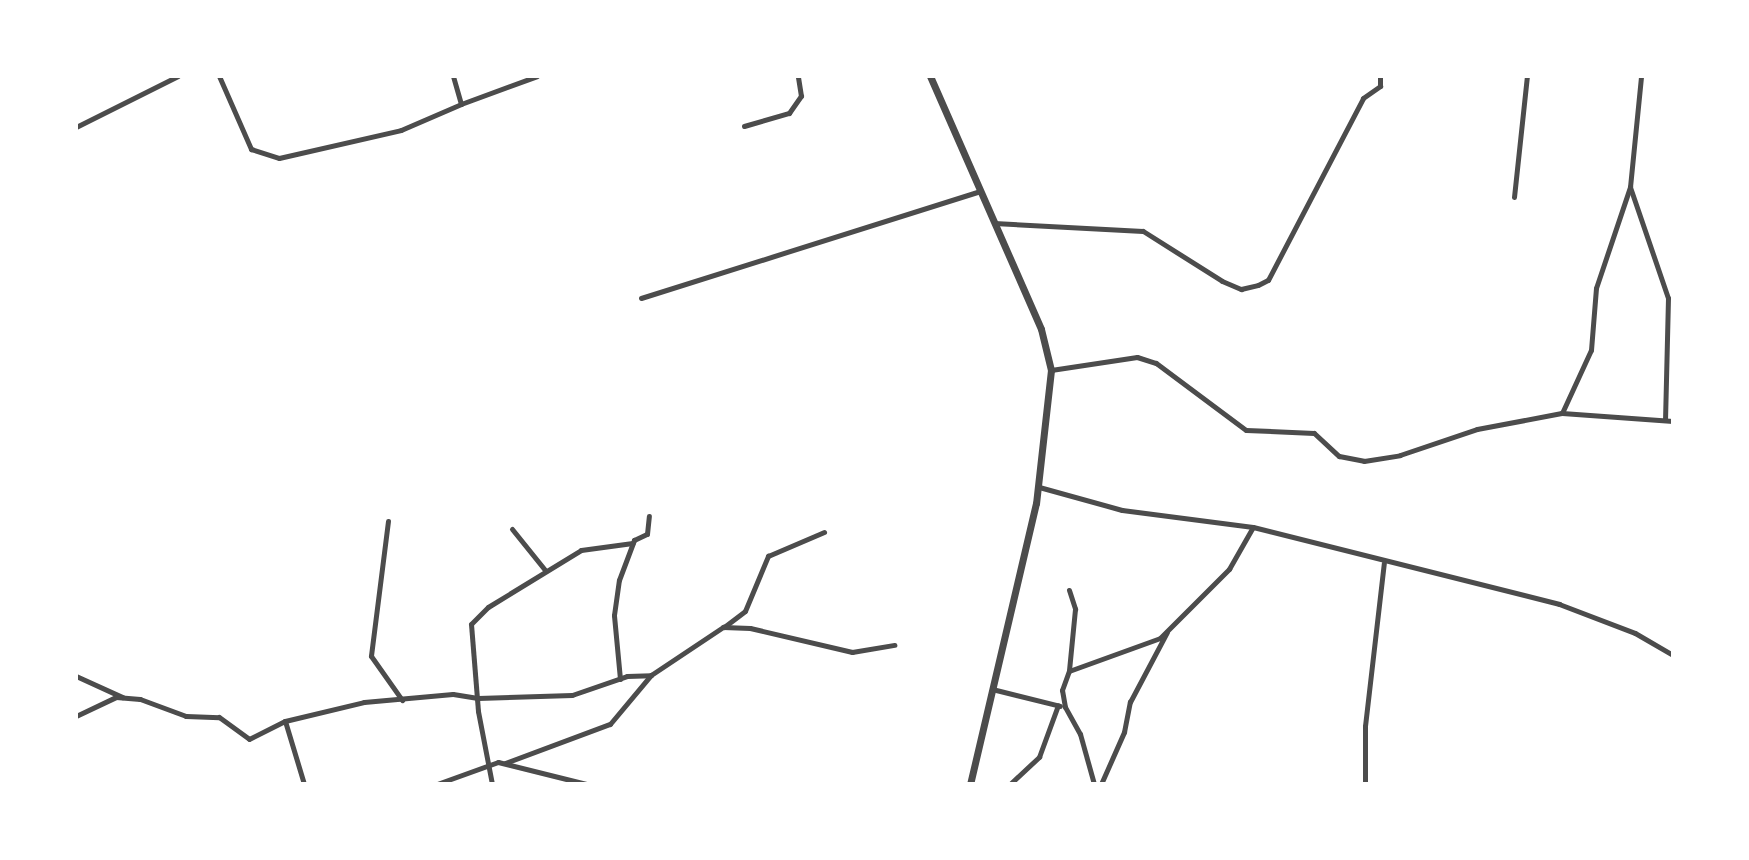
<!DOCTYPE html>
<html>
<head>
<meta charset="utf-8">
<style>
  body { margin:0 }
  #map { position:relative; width:1749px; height:860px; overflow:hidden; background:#fff; font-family:"Titillium Web",sans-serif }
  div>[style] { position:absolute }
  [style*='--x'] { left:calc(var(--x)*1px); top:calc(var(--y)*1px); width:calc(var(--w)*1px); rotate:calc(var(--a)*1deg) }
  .minor>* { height:5px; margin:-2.5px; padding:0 2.5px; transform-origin:2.5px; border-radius:2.5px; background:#4c4c4c }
  .tertiary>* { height:7px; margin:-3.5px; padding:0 3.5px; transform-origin:3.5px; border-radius:3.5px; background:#4c4c4c }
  span { translate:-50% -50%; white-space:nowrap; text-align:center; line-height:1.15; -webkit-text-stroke:8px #fff; paint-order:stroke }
  .frame { position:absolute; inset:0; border:78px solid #fff; pointer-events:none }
</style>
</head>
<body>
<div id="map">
  <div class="minor">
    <i style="--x:219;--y:76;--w:80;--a:66.3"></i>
    <i style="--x:251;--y:149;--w:29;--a:18"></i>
    <i style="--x:279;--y:158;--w:125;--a:-12.9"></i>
    <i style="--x:401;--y:130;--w:65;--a:-23.4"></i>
    <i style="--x:461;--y:104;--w:29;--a:-106"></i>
    <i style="--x:461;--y:104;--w:81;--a:-20.2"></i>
    <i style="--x:744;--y:126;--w:47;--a:-16.1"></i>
    <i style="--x:789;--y:113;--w:21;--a:-55"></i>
    <i style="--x:801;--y:96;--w:20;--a:-99"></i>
    <i style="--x:76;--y:127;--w:114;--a:-26.6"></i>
    <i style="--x:1630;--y:187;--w:117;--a:71.1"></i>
    <i style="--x:1668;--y:298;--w:122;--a:91.4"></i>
    <i style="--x:1514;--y:197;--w:122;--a:-83.9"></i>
    <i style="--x:994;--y:223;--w:149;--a:3.1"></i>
    <i style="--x:1143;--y:231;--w:93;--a:32.3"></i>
    <i style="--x:1222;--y:281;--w:21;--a:23"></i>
    <i style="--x:1241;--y:289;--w:17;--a:-13"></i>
    <i style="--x:1258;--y:285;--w:11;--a:-27"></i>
    <i style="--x:1268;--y:280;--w:205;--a:-62.4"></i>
    <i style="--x:1363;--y:98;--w:21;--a:-35"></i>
    <i style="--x:1380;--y:86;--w:10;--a:-90"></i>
    <i style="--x:641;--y:298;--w:355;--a:-17.5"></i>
    <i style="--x:1051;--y:370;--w:87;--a:-8.6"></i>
    <i style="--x:1137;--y:357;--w:20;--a:18"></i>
    <i style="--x:1156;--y:363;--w:112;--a:36.7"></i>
    <i style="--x:1246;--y:430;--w:68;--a:2.5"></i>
    <i style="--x:1314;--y:433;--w:34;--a:43"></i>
    <i style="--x:1339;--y:456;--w:25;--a:11"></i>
    <i style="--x:1364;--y:461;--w:36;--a:-9"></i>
    <i style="--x:1400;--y:455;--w:81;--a:-18.7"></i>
    <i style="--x:1477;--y:429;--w:86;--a:-10.7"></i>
    <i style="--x:1562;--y:413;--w:111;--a:4.1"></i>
    <i style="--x:1562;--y:413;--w:69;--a:-65.3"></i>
    <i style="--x:1591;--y:350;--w:62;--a:-85.4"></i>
    <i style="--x:1596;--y:288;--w:107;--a:-71.4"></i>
    <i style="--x:1630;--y:187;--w:112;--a:-84.3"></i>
    <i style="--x:1039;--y:487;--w:86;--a:15.5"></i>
    <i style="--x:1122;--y:510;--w:132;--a:7.4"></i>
    <i style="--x:1253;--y:527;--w:316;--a:14.1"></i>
    <i style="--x:1559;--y:604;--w:81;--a:20.9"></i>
    <i style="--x:1635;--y:633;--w:44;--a:30.1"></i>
    <i style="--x:388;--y:521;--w:136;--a:97.2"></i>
    <i style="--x:371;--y:656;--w:54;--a:54.8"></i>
    <i style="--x:512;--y:529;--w:53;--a:51.2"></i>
    <i style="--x:1069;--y:590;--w:20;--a:72"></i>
    <i style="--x:1075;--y:609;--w:61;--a:95.6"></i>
    <i style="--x:724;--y:627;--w:26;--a:-37"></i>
    <i style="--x:745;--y:611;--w:60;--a:-67.3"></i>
    <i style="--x:768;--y:556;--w:61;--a:-23.2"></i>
    <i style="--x:76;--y:676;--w:51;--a:24.5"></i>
    <i style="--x:620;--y:679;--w:64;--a:-95.4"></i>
    <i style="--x:614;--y:615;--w:35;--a:-82"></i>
    <i style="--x:619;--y:580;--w:43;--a:-69.4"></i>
    <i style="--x:634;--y:540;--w:14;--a:-25"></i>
    <i style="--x:647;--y:534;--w:18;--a:-84"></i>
    <i style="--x:992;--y:689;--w:70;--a:14"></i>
    <i style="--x:76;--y:716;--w:44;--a:-25.4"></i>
    <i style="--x:116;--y:697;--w:24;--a:5"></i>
    <i style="--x:140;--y:699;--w:49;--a:20.3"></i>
    <i style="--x:186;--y:716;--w:33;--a:2"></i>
    <i style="--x:219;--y:717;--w:37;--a:36"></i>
    <i style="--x:249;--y:739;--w:40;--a:-26.6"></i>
    <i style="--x:285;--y:721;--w:81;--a:-13.5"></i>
    <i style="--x:364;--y:702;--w:89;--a:-5.1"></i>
    <i style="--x:453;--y:694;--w:25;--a:9"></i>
    <i style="--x:478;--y:698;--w:94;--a:-1.8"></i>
    <i style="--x:572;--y:695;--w:58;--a:-19.1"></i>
    <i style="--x:627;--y:676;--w:24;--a:-2"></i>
    <i style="--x:285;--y:721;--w:66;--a:73.2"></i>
    <i style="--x:505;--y:763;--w:112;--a:-20.4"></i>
    <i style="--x:610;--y:724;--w:64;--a:-50.1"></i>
    <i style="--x:651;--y:675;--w:87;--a:-33.7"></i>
    <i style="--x:723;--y:627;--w:27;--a:2"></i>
    <i style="--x:750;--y:628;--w:105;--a:13.2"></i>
    <i style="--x:852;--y:652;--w:43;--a:-9.5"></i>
    <i style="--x:437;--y:784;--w:65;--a:-19.8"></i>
    <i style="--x:498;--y:762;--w:91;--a:14"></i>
    <i style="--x:492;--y:784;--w:74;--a:-100.9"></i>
    <i style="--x:478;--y:711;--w:87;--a:-94.6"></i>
    <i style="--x:471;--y:624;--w:24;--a:-45"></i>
    <i style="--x:488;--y:607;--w:109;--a:-31.5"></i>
    <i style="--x:581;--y:550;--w:52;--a:-7.7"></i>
    <i style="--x:1010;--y:784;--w:40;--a:-43"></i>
    <i style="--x:1039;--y:757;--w:55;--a:-69.9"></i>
    <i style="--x:1094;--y:784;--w:52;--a:-105.6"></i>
    <i style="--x:1080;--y:734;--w:31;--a:-119"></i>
    <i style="--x:1065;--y:707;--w:17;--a:-100"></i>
    <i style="--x:1062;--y:690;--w:20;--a:-70"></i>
    <i style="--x:1069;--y:671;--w:97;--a:-19.9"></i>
    <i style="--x:1160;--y:638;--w:98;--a:-45"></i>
    <i style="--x:1229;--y:569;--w:48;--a:-60.3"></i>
    <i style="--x:1101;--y:784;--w:57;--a:-66.1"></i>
    <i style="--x:1124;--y:732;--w:31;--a:-79"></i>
    <i style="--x:1130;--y:702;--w:79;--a:-62.1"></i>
    <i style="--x:1365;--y:784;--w:58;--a:-90"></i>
    <i style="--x:1365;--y:726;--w:164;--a:-83.4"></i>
  </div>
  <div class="tertiary">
    <i style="--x:930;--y:76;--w:276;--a:66.3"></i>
    <i style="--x:1041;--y:329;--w:42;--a:76.3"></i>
    <i style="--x:1051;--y:370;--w:134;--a:96.4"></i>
    <i style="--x:1036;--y:503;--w:289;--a:103.2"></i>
  </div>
  <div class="frame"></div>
</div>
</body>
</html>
